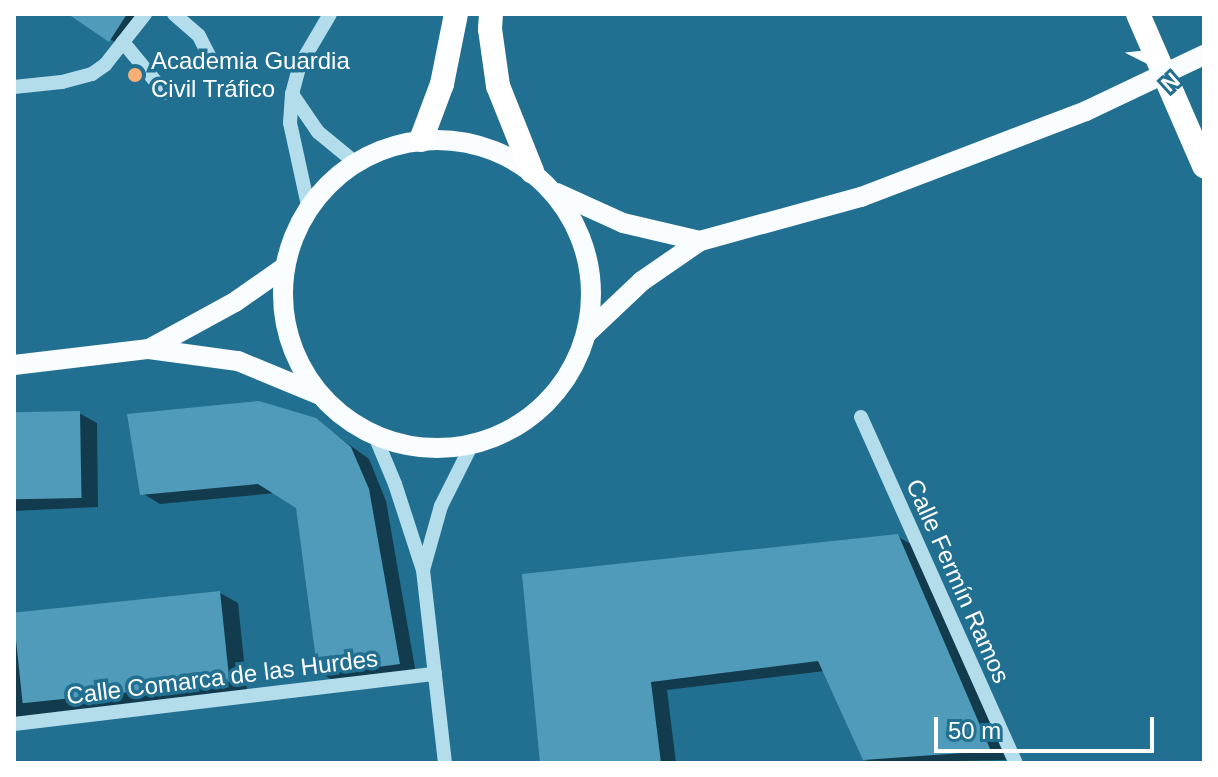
<!DOCTYPE html>
<html>
<head>
<meta charset="utf-8">
<style>
  body { margin:0 }
  #map { position:relative; width:1218px; height:777px; overflow:hidden; background:#227091; font-family:Arial,sans-serif }
  div>[style] { position:absolute }
  [style*='--x'] { left:calc(var(--x)*1px); top:calc(var(--y)*1px); width:calc(var(--w)*1px); rotate:calc(var(--a)*1deg) }
  .shadow>* { inset:0; background:#0007 }
  .building>* { inset:0; background:#4f9bb9; transform-origin:0 0 }
  .minor>* { height:14px; margin:-7px; padding:0 7px; transform-origin:7px; border-radius:7px; background:#b4ddec }
  .major>* { height:20px; margin:-10px; padding:0 10px; transform-origin:10px; border-radius:10px; background:#f9fdff }
  .major>.ring { margin:-10px; padding:0; box-sizing:content-box; background:none; border:20px solid #f9fdff; border-radius:50% }
  .highway>* { height:24px; margin:-12px; padding:0 12px; transform-origin:12px; border-radius:12px; background:#fff }
  .major-bridge>* { height:20px; margin:-10px; padding:0 10px; transform-origin:10px; border-radius:10px; background:#f9fdff }
  .dots>* { width:22px; height:22px; translate:-50% -50%; box-sizing:border-box; border:4px solid #227091; border-radius:50% }
  span { translate:-50% -50%; white-space:nowrap; text-align:center; line-height:1.15; -webkit-text-stroke:7px #227091; paint-order:stroke }
  .poi-label { font-size:24px; color:#fff }
  .left { translate:0 -50%; text-align:left }
  .street-label { font-size:24px; color:#fff }
  .frame { position:absolute; inset:0; border:16px solid #fff; pointer-events:none }
  .north { position:absolute; left:1114px; top:24px; width:80px; height:80px; -webkit-text-stroke:6px #227091; paint-order:stroke; rotate:138deg; font-size:22px; font-weight:700; line-height:32px; text-align:center; color:#fff }
  .north::after { content:''; display:block; margin:auto; width:28px; height:36px; background:#fff; clip-path:polygon(50% 0,100% 100%,50% 72%,0 100%) }
  .scale { position:absolute; left:934px; top:717px; width:220px; height:36px; box-sizing:border-box; border:4px solid #fff; border-top:0; padding-left:10px; font-size:24px; line-height:28px; white-space:nowrap; color:#fff; -webkit-text-stroke:6px #227091; paint-order:stroke }
</style>
</head>
<body>
<div id="map">
  <div class="shadow">
    <i style="clip-path:polygon(71px 14px,151px 14px,127px 50px)"></i>
    <i style="clip-path:polygon(79px 413px,97px 423px,98px 507px,14px 511px,14px 416px)"></i>
    <i style="clip-path:polygon(315px 420px,369px 459px,386px 501px,416px 674px,338px 683px,320px 673px,298px 507px,276px 493px,160px 504px,142px 493px)"></i>
    <i style="clip-path:polygon(897px 536px,914px 546px,1006px 760px,871px 763px,864px 759px,825px 671px,667px 690px,676px 763px,543px 763px,525px 576px)"></i>
    <i style="clip-path:polygon(220px 593px,238px 603px,247px 690px,14px 721px,14px 621px)"></i>
  </div>
  <div class="building">
    <i style="clip-path:polygon(68px 14px,127px 14px,109px 42px)"></i>
    <i style="clip-path:polygon(259px 401px,316px 418px,351px 447px,369px 489px,400px 664px,318px 675px,296px 508px,258px 484px,140px 495px,127px 414px)"></i>
    <i style="left:80px;top:411px;width:87px;height:66px;rotate:89deg"></i>
    <i style="clip-path:polygon(898px 534px,991px 751px,863px 760px,818px 661px,651px 682px,661px 763px,540px 763px,522px 574px)"></i>
    <i style="left:220px;top:591px;width:91px;height:208px;rotate:84deg"></i>
  </div>
  <div class="minor">
    <i style="--x:174;--y:14;--w:33;--a:41"></i>
    <i style="--x:199;--y:36;--w:30;--a:63"></i>
    <i style="--x:123;--y:42;--w:66;--a:50.5"></i>
    <i style="--x:14;--y:87;--w:48;--a:-5.9"></i>
    <i style="--x:62;--y:82;--w:31;--a:-15"></i>
    <i style="--x:92;--y:74;--w:16;--a:-35"></i>
    <i style="--x:105;--y:65;--w:65;--a:-51.9"></i>
    <i style="--x:292;--y:94;--w:46;--a:55.6"></i>
    <i style="--x:318;--y:132;--w:50;--a:39.4"></i>
    <i style="--x:309;--y:210;--w:89;--a:-102.3"></i>
    <i style="--x:290;--y:123;--w:29;--a:-86"></i>
    <i style="--x:292;--y:94;--w:30;--a:-75"></i>
    <i style="--x:300;--y:65;--w:59;--a:-59.5"></i>
    <i style="--x:861;--y:417;--w:379;--a:65.9"></i>
    <i style="--x:375;--y:436;--w:52;--a:67.4"></i>
    <i style="--x:395;--y:484;--w:90;--a:72"></i>
    <i style="--x:423;--y:570;--w:194;--a:83.5"></i>
    <i style="--x:423;--y:570;--w:66;--a:-74.3"></i>
    <i style="--x:441;--y:506;--w:69;--a:-63.4"></i>
    <i style="--x:14;--y:724;--w:424;--a:-6.8"></i>
  </div>
  <div class="major">
    <i class="ring" style="left:283px;top:140px;width:288px;height:288px"></i>
    <i style="--x:557;--y:193;--w:72;--a:24.4"></i>
    <i style="--x:623;--y:223;--w:79;--a:13.2"></i>
    <i style="--x:587;--y:333;--w:76;--a:-43.4"></i>
    <i style="--x:642;--y:281;--w:70;--a:-34.6"></i>
    <i style="--x:700;--y:241;--w:167;--a:-15.3"></i>
    <i style="--x:861;--y:197;--w:241;--a:-20.9"></i>
    <i style="--x:149;--y:349;--w:98;--a:-28.7"></i>
    <i style="--x:235;--y:302;--w:61;--a:-35"></i>
    <i style="--x:14;--y:365;--w:136;--a:-6.8"></i>
    <i style="--x:149;--y:349;--w:90;--a:7.7"></i>
    <i style="--x:238;--y:361;--w:89;--a:22.5"></i>
  </div>
  <div class="highway">
    <i style="--x:491;--y:14;--w:15;--a:94"></i>
    <i style="--x:490;--y:29;--w:58;--a:82"></i>
    <i style="--x:498;--y:86;--w:92;--a:68.2"></i>
    <i style="--x:1138;--y:14;--w:166;--a:66.5"></i>
    <i style="--x:421;--y:140;--w:60;--a:-69.4"></i>
    <i style="--x:442;--y:84;--w:71;--a:-78.7"></i>
  </div>
  <div class="major-bridge">
    <i style="--x:1086;--y:111;--w:131;--a:-25.4"></i>
  </div>
  <div class="dots">
    <i style="left:135px;top:75px;background:#f8af76"></i>
  </div>
  <div class="poi-label">
    <span class="left" style="left:151px;top:75px">Academia Guardia<br>Civil Tráfico</span>
  </div>
  <div class="street-label">
    <span style="left:958px;top:581px;rotate:66deg">Calle Fermín Ramos</span>
    <span style="left:222px;top:677px;rotate:-7deg">Calle Comarca de las Hurdes</span>
  </div>
  <div class="frame"></div>
  <div class="north">N</div>
  <div class="scale">50 m</div>
</div>
</body>
</html>
